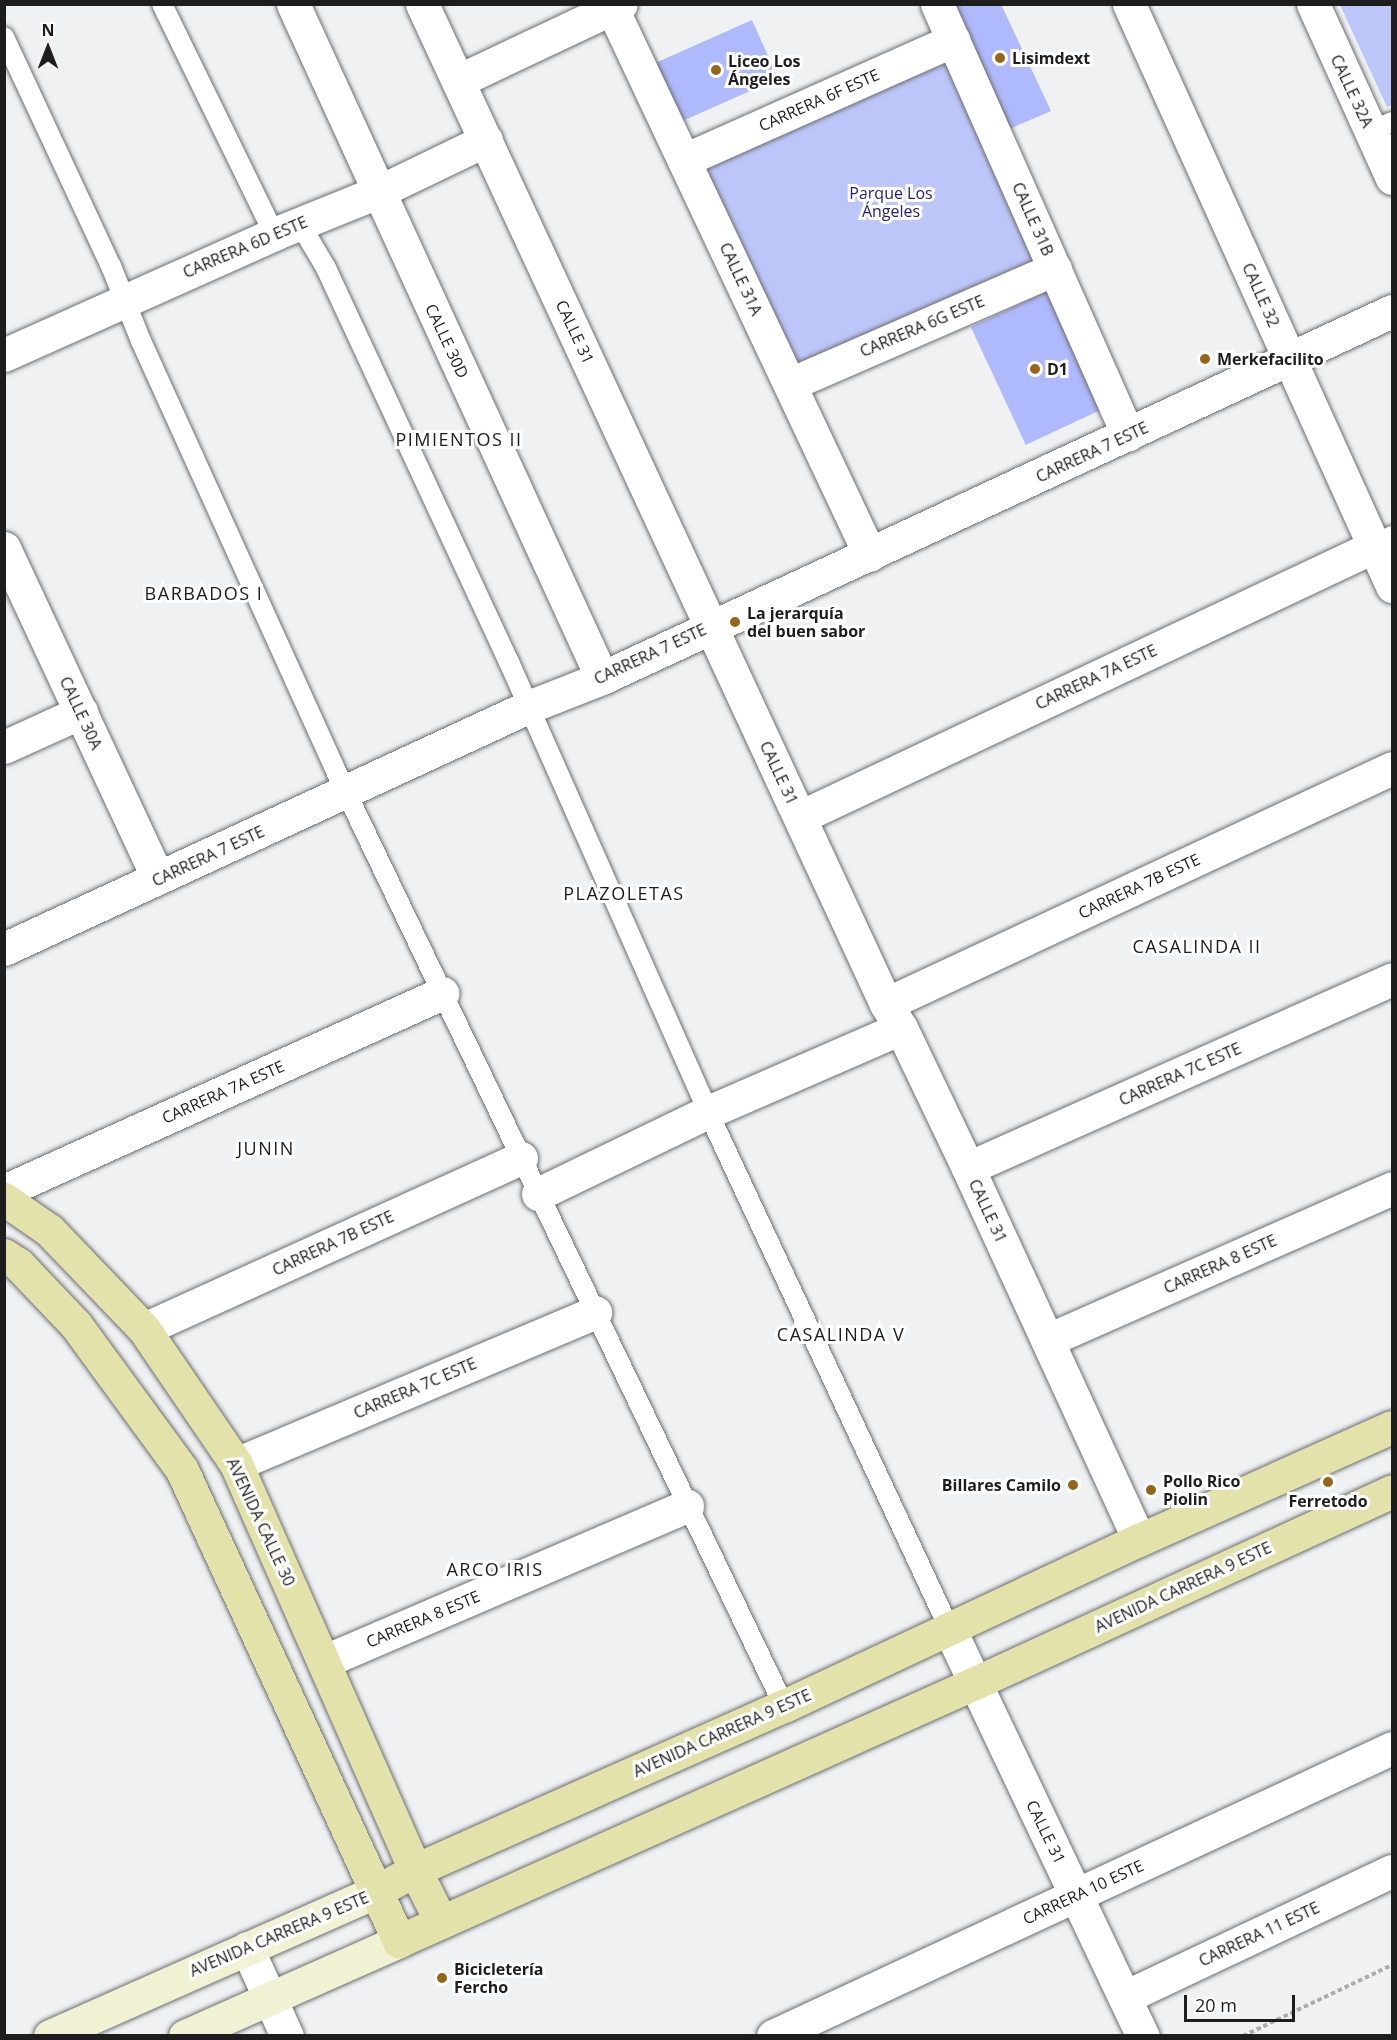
<!DOCTYPE html>
<html>
<head>
<meta charset="utf-8">
<style>
  body { margin:0 }
  #map { position:relative; width:1397px; height:2040px; overflow:hidden; background:#f0f1f3; font-family:"Open Sans",sans-serif }
  div>[style] { position:absolute }
  [style*='--x'] { left:calc(var(--x)*1px); top:calc(var(--y)*1px); width:calc(var(--w)*1px); rotate:calc(var(--a)*1deg) }
  .green>* { inset:0; background:#bcc6f9; transform-origin:0 0 }
  .building>* { inset:0; background:#afbafd; transform-origin:0 0 }
  .path>* { height:4px; margin-top:-2px; transform-origin:0; background:repeating-linear-gradient(90deg,#abacae 0 4.5px,transparent 0 7.5px) }
  .roads { filter:drop-shadow(0 0 2px #6c6d6f) drop-shadow(0 0 2px #6c6d6f) }
  .lane>* { height:20px; margin:-10px; padding:0 10px; transform-origin:10px; border-radius:10px; background:#fff }
  .street>* { height:33px; margin:-16.5px; padding:0 16.5px; transform-origin:16.5px; border-radius:16.5px; background:#fff }
  .secondary>* { height:33px; margin:-16.5px; padding:0 16.5px; transform-origin:16.5px; border-radius:16.5px; background:#f1f1d4 }
  .primary>* { height:33px; margin:-16.5px; padding:0 16.5px; transform-origin:16.5px; border-radius:16.5px; background:#e2e2aa }
  .dots>* { width:16px; height:16px; translate:-50% -50%; box-sizing:border-box; border:3px solid #fefeff; border-radius:50% }
  span { translate:-50% -50%; white-space:nowrap; text-align:center; line-height:1.15; -webkit-text-stroke:6px #fefeff; paint-order:stroke }
  .poi-label { font-size:16px; color:#1d1d1e; font-weight:700 }
  .left { translate:0 -50%; text-align:left }
  .right { translate:-100% -50%; text-align:right }
  .street-label { font-size:16px; color:#1d1d1e }
  .park-label { font-size:16px; color:#26207c }
  .neighbourhood-label { font-size:18px; color:#1d1d1e; letter-spacing:1.5px }
  .frame { position:absolute; inset:0; border:6px solid #1d1d1e; pointer-events:none }
  .north { position:absolute; left:18px; top:18px; width:60px; height:60px; -webkit-text-stroke:4px #fefeff; paint-order:stroke; rotate:0deg; font-size:16px; font-weight:700; line-height:24px; text-align:center; color:#1d1d1e }
  .north::after { content:''; display:block; margin:auto; width:21px; height:27px; background:#1d1d1e; clip-path:polygon(50% 0,100% 100%,50% 72%,0 100%) }
  .scale { position:absolute; left:1184px; top:1995px; width:111px; height:27px; box-sizing:border-box; border:3px solid #1d1d1e; border-top:0; padding-left:8px; font-size:18px; line-height:21px; white-space:nowrap; color:#1d1d1e; -webkit-text-stroke:4px #fefeff; paint-order:stroke }
</style>
</head>
<body>
<div id="map">
  <div class="green">
    <i style="clip-path:polygon(1340px 5px,1392px 5px,1392px 105px,1387px 107px)"></i>
    <i style="left:947px;top:59px;width:219px;height:269px;rotate:66deg"></i>
  </div>
  <div class="building">
    <i style="clip-path:polygon(949px 4px,1001px 4px,1051px 111px,1007px 130px)"></i>
    <i style="left:752px;top:20px;width:64px;height:107px;rotate:66deg"></i>
    <i style="left:1046px;top:292px;width:130px;height:83px;rotate:65deg"></i>
  </div>
  <div class="path">
    <i style="--x:1243;--y:2036;--w:165;--a:-25.5"></i>
  </div>
  <div class="roads">
    <div class="lane">
      <i style="--x:162;--y:4;--w:256;--a:64"></i>
      <i style="--x:4;--y:37;--w:253;--a:65"></i>
      <i style="--x:111;--y:266;--w:81;--a:68.2"></i>
      <i style="--x:141;--y:341;--w:468;--a:65.6"></i>
      <i style="--x:334;--y:767;--w:1041;--a:64.39"></i>
      <i style="--x:1371;--y:131;--w:23;--a:-23"></i>
      <i style="--x:300;--y:224;--w:51;--a:59.4"></i>
      <i style="--x:326;--y:268;--w:434;--a:65.1"></i>
      <i style="--x:509;--y:662;--w:492;--a:66.1"></i>
      <i style="--x:708;--y:1112;--w:570;--a:64.96"></i>
      <i style="--x:1373;--y:547;--w:22;--a:-30"></i>
    </div>
    <div class="street">
      <i style="--x:293;--y:4;--w:741;--a:65.37"></i>
      <i style="--x:422;--y:4;--w:1102;--a:65.11"></i>
      <i style="--x:886;--y:1004;--w:28;--a:58"></i>
      <i style="--x:901;--y:1028;--w:155;--a:64.4"></i>
      <i style="--x:968;--y:1168;--w:409;--a:65.3"></i>
      <i style="--x:610;--y:4;--w:609;--a:64.74"></i>
      <i style="--x:937;--y:4;--w:471;--a:66.1"></i>
      <i style="--x:1129;--y:4;--w:639;--a:65.68"></i>
      <i style="--x:1313;--y:4;--w:191;--a:65.6"></i>
      <i style="--x:458;--y:81;--w:180;--a:-25.3"></i>
      <i style="--x:684;--y:160;--w:295;--a:-24"></i>
      <i style="--x:4;--y:355;--w:296;--a:-24.1"></i>
      <i style="--x:274;--y:234;--w:112;--a:-22"></i>
      <i style="--x:378;--y:192;--w:120;--a:-25.7"></i>
      <i style="--x:790;--y:384;--w:289;--a:-23.5"></i>
      <i style="--x:4;--y:548;--w:364;--a:65"></i>
      <i style="--x:4;--y:747;--w:85;--a:-24.4"></i>
      <i style="--x:800;--y:817;--w:633;--a:-25.23"></i>
      <i style="--x:4;--y:949;--w:577;--a:-24.79"></i>
      <i style="--x:528;--y:707;--w:79;--a:-21.4"></i>
      <i style="--x:602;--y:678;--w:871;--a:-24.92"></i>
      <i style="--x:886;--y:1004;--w:558;--a:-25"></i>
      <i style="--x:968;--y:1168;--w:464;--a:-24"></i>
      <i style="--x:4;--y:1191;--w:481;--a:-24.3"></i>
      <i style="--x:538;--y:1194;--w:189;--a:-25.8"></i>
      <i style="--x:708;--y:1112;--w:210;--a:-23.5"></i>
      <i style="--x:144;--y:1329;--w:414;--a:-24.4"></i>
      <i style="--x:1048;--y:1340;--w:376;--a:-23.8"></i>
      <i style="--x:236;--y:1464;--w:390;--a:-22.9"></i>
      <i style="--x:949;--y:1628;--w:452;--a:64.6"></i>
      <i style="--x:325;--y:1661;--w:394;--a:-23.2"></i>
      <i style="--x:247;--y:1948;--w:97;--a:65.6"></i>
      <i style="--x:1125;--y:1997;--w:295;--a:-25.3"></i>
      <i style="--x:773;--y:2036;--w:683;--a:-24.95"></i>
    </div>
    <div class="secondary">
      <i style="--x:50;--y:2036;--w:355;--a:-23.9"></i>
      <i style="--x:185;--y:2036;--w:234;--a:-23.9"></i>
    </div>
    <div class="primary">
      <i style="--x:4;--y:1199;--w:55;--a:34.6"></i>
      <i style="--x:49;--y:1230;--w:137;--a:46.2"></i>
      <i style="--x:144;--y:1329;--w:163;--a:55.7"></i>
      <i style="--x:236;--y:1464;--w:444;--a:66.2"></i>
      <i style="--x:415;--y:1870;--w:58;--a:63.4"></i>
      <i style="--x:4;--y:1255;--w:17;--a:33"></i>
      <i style="--x:18;--y:1264;--w:84;--a:46.4"></i>
      <i style="--x:76;--y:1325;--w:180;--a:53.8"></i>
      <i style="--x:182;--y:1470;--w:519;--a:65.26"></i>
      <i style="--x:399;--y:1941;--w:631;--a:-24.13"></i>
      <i style="--x:975;--y:1683;--w:459;--a:-24.7"></i>
      <i style="--x:375;--y:1892;--w:46;--a:-28.8"></i>
      <i style="--x:415;--y:1870;--w:404;--a:-24"></i>
      <i style="--x:784;--y:1706;--w:392;--a:-25.1"></i>
      <i style="--x:1139;--y:1540;--w:277;--a:-24.1"></i>
    </div>
  </div>
  <div class="dots">
    <i style="left:1000px;top:58px;background:#976518"></i>
    <i style="left:716px;top:70px;background:#976518"></i>
    <i style="left:1205px;top:359px;background:#976518"></i>
    <i style="left:1035px;top:369px;background:#976518"></i>
    <i style="left:735px;top:622px;background:#976518"></i>
    <i style="left:1328px;top:1482px;background:#976518"></i>
    <i style="left:1073px;top:1485px;background:#976518"></i>
    <i style="left:1151px;top:1490px;background:#976518"></i>
    <i style="left:442px;top:1978px;background:#976518"></i>
  </div>
  <div class="poi-label">
    <span class="left" style="left:1012px;top:58px">Lisimdext</span>
    <span class="left" style="left:728px;top:70px">Liceo Los<br>Ángeles</span>
    <span class="left" style="left:1217px;top:359px">Merkefacilito</span>
    <span class="left" style="left:1047px;top:369px">D1</span>
    <span class="left" style="left:747px;top:622px">La jerarquía<br>del buen sabor</span>
    <span class="left" style="left:1163px;top:1490px">Pollo Rico<br>Piolin</span>
    <span class="right" style="left:1061px;top:1485px">Billares Camilo</span>
    <span style="left:1328px;top:1501px">Ferretodo</span>
    <span class="left" style="left:454px;top:1978px">Bicicletería<br>Fercho</span>
  </div>
  <div class="street-label">
    <span style="left:1352px;top:91px;rotate:65deg">CALLE 32A</span>
    <span style="left:819px;top:100px;rotate:-24deg">CARRERA 6F ESTE</span>
    <span style="left:1033px;top:219px;rotate:66deg">CALLE 31B</span>
    <span style="left:245px;top:247px;rotate:-23deg">CARRERA 6D ESTE</span>
    <span style="left:741px;top:279px;rotate:65deg">CALLE 31A</span>
    <span style="left:1261px;top:295px;rotate:66deg">CALLE 32</span>
    <span style="left:922px;top:326px;rotate:-23deg">CARRERA 6G ESTE</span>
    <span style="left:575px;top:332px;rotate:65deg">CALLE 31</span>
    <span style="left:447px;top:341px;rotate:65deg">CALLE 30D</span>
    <span style="left:1092px;top:452px;rotate:-25deg">CARRERA 7 ESTE</span>
    <span style="left:650px;top:654px;rotate:-25deg">CARRERA 7 ESTE</span>
    <span style="left:1096px;top:677px;rotate:-25deg">CARRERA 7A ESTE</span>
    <span style="left:81px;top:713px;rotate:65deg">CALLE 30A</span>
    <span style="left:779px;top:773px;rotate:65deg">CALLE 31</span>
    <span style="left:208px;top:856px;rotate:-25deg">CARRERA 7 ESTE</span>
    <span style="left:1139px;top:886px;rotate:-25deg">CARRERA 7B ESTE</span>
    <span style="left:1180px;top:1074px;rotate:-24deg">CARRERA 7C ESTE</span>
    <span style="left:223px;top:1092px;rotate:-24deg">CARRERA 7A ESTE</span>
    <span style="left:988px;top:1211px;rotate:65deg">CALLE 31</span>
    <span style="left:333px;top:1243px;rotate:-25deg">CARRERA 7B ESTE</span>
    <span style="left:1220px;top:1264px;rotate:-24deg">CARRERA 8 ESTE</span>
    <span style="left:415px;top:1388px;rotate:-23deg">CARRERA 7C ESTE</span>
    <span style="left:261px;top:1522px;rotate:65deg">AVENIDA CALLE 30</span>
    <span style="left:1183px;top:1587px;rotate:-25deg">AVENIDA CARRERA 9 ESTE</span>
    <span style="left:423px;top:1619px;rotate:-23deg">CARRERA 8 ESTE</span>
    <span style="left:722px;top:1733px;rotate:-24deg">AVENIDA CARRERA 9 ESTE</span>
    <span style="left:1046px;top:1832px;rotate:64deg">CALLE 31</span>
    <span style="left:1083px;top:1892px;rotate:-25deg">CARRERA 10 ESTE</span>
    <span style="left:279px;top:1934px;rotate:-23deg">AVENIDA CARRERA 9 ESTE</span>
    <span style="left:1259px;top:1934px;rotate:-25deg">CARRERA 11 ESTE</span>
  </div>
  <div class="park-label">
    <span style="left:891px;top:202px">Parque Los<br>Ángeles</span>
  </div>
  <div class="neighbourhood-label">
    <span style="left:459px;top:439px">PIMIENTOS II</span>
    <span style="left:204px;top:593px">BARBADOS I</span>
    <span style="left:624px;top:893px">PLAZOLETAS</span>
    <span style="left:1197px;top:946px">CASALINDA II</span>
    <span style="left:266px;top:1148px">JUNIN</span>
    <span style="left:841px;top:1334px">CASALINDA V</span>
    <span style="left:495px;top:1569px">ARCO IRIS</span>
  </div>
  <div class="frame"></div>
  <div class="north">N</div>
  <div class="scale">20 m</div>
</div>
</body>
</html>
